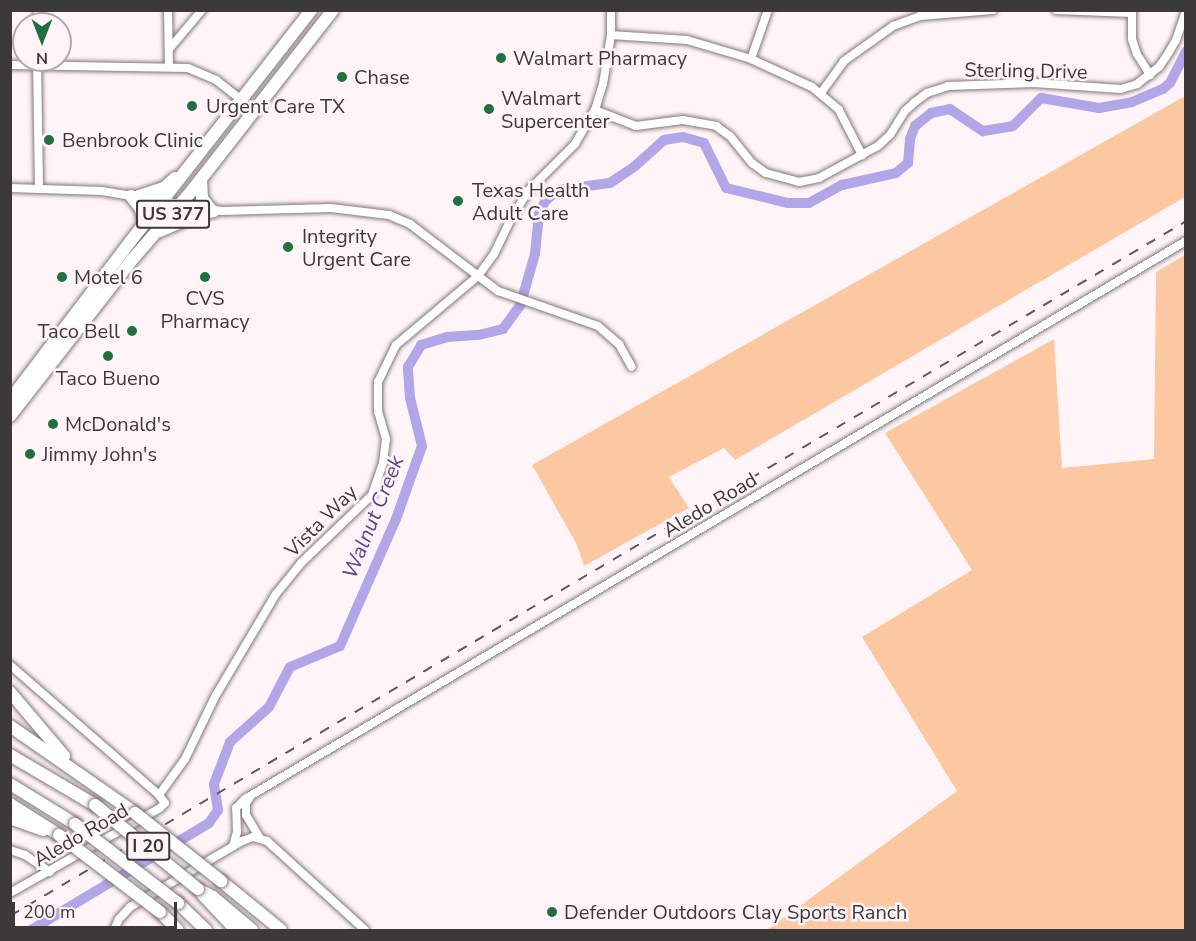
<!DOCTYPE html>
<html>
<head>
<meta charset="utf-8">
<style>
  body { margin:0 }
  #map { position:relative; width:1196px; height:941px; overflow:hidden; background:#fff5f8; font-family:"Nunito Sans",sans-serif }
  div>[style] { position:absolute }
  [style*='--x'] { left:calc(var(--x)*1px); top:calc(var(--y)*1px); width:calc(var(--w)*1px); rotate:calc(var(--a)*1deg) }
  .green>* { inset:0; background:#fcc8a2 }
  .river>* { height:10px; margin:-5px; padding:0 5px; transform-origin:5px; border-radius:5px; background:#b0a6e8 }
  .roads { filter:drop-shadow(0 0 2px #81787b) drop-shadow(0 0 2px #81787b) }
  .minor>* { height:8px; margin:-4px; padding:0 4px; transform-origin:4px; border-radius:4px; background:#fff }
  .highway>* { height:12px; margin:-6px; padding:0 6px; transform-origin:6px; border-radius:6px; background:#fff }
  .rail>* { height:1.5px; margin-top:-0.75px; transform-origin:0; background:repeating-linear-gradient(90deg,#5e5a5b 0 10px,transparent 0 20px) }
  .bridges { filter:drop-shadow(0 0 2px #81787b) drop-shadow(0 0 2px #81787b) }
  .highway-bridge>* { height:12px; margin:-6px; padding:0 6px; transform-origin:6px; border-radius:6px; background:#fff }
  .dots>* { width:16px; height:16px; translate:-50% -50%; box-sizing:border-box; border:3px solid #fff5f8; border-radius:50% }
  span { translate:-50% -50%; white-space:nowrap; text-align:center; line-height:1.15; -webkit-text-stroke:5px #fff5f8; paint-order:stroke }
  .shield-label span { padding:2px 4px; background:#fff5f8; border:2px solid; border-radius:4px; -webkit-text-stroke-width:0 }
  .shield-label { font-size:18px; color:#3c393a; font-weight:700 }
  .poi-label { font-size:20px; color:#3c393a }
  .left { translate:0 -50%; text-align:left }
  .right { translate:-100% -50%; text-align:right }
  .street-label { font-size:20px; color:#3c393a }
  .water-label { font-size:21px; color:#564493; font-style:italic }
  .frame { position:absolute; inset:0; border:12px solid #3c393a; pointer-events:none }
  .north { position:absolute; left:12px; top:12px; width:60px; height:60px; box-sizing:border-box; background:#fff5f8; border:2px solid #b1aaac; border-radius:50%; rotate:180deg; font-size:16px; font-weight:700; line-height:24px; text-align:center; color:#3c393a }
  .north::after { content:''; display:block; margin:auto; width:21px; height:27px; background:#206f40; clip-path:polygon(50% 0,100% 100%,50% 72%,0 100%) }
  .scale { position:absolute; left:12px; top:902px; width:165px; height:27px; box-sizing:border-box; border:3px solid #3c393a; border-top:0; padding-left:8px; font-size:18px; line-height:21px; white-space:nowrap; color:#3c393a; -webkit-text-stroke:4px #fff5f8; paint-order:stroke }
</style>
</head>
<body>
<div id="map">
  <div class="green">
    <i style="clip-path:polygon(1185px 96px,1185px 197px,735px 460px,724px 448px,669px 477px,689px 508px,584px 566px,577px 545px,532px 465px)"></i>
    <i style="clip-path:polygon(1185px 255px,1185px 930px,767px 930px,957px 791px,862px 637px,972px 570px,885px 433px,1054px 339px,1062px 468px,1154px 459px,1156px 272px)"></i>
  </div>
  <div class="river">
    <i style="--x:31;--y:930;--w:208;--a:-31"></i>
    <i style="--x:209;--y:823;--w:16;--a:-55"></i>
    <i style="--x:218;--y:810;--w:26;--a:-99"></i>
    <i style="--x:214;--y:784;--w:45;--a:-69.1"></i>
    <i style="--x:230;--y:742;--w:52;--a:-41.9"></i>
    <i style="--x:269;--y:707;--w:45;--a:-62.3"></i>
    <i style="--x:290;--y:667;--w:54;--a:-22.8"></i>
    <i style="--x:340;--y:646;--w:139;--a:-66.2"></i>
    <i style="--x:396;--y:519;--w:77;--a:-70.4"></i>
    <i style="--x:422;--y:446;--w:49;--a:-104"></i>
    <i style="--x:410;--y:398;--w:31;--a:-94"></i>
    <i style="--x:408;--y:367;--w:26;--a:-59"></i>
    <i style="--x:421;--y:345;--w:27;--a:-17"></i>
    <i style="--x:447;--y:337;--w:32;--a:-4"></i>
    <i style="--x:479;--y:335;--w:25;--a:-14"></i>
    <i style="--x:503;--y:329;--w:29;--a:-54"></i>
    <i style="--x:520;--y:306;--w:54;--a:-73.9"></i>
    <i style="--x:535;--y:254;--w:40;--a:-84.3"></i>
    <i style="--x:539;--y:214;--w:14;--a:-65"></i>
    <i style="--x:545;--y:201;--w:17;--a:-40"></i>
    <i style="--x:558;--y:190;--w:52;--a:-7.7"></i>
    <i style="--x:610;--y:183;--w:29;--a:-34"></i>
    <i style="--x:634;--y:167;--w:40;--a:-42"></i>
    <i style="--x:664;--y:140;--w:19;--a:-9"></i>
    <i style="--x:683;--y:137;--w:22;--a:16"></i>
    <i style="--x:704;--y:143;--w:50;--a:63.9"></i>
    <i style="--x:726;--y:188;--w:64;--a:13.6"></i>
    <i style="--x:788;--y:203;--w:21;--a:0"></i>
    <i style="--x:809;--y:203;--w:38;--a:-29"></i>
    <i style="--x:842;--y:185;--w:55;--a:-12.5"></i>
    <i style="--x:896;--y:173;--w:16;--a:-40"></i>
    <i style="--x:908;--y:163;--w:24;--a:-85"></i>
    <i style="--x:910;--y:139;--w:14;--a:-69"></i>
    <i style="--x:915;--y:126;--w:21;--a:-39"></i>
    <i style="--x:931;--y:113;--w:19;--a:-12"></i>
    <i style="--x:950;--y:109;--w:40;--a:34"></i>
    <i style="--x:983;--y:131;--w:30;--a:-9"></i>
    <i style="--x:1013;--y:126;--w:40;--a:-45"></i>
    <i style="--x:1041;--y:98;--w:59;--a:9.8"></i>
    <i style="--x:1099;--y:108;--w:34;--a:-10"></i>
    <i style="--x:1132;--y:102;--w:34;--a:-23"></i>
    <i style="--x:1163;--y:89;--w:9;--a:-41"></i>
    <i style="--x:1170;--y:83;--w:36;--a:-63"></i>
  </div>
  <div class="roads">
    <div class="minor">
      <i style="--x:38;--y:10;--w:14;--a:90"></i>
      <i style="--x:168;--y:10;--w:55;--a:89"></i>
      <i style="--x:1056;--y:10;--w:76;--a:2.3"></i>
      <i style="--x:1132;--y:10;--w:29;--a:90"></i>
      <i style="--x:1132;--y:39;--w:16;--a:72"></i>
      <i style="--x:1137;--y:54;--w:25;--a:58"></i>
      <i style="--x:611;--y:35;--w:76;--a:3.8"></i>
      <i style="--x:687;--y:40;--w:67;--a:16.5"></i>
      <i style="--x:751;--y:59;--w:67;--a:24.7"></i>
      <i style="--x:812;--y:87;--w:35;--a:40"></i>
      <i style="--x:839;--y:110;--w:51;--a:62.9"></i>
      <i style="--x:170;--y:48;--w:50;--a:-49.9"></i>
      <i style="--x:751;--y:59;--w:52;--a:-70.9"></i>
      <i style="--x:37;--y:60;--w:128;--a:89.1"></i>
      <i style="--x:10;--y:65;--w:178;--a:1"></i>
      <i style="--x:188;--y:68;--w:30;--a:23"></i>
      <i style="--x:216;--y:80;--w:33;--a:38"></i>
      <i style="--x:821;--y:93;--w:39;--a:-54"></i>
      <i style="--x:844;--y:61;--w:60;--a:-35.5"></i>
      <i style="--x:893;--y:26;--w:29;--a:-20"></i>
      <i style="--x:920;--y:16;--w:73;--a:-4.7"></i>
      <i style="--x:595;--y:110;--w:44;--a:21.3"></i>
      <i style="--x:636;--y:126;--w:47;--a:-7.3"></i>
      <i style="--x:683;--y:120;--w:34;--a:10"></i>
      <i style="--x:716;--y:126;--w:17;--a:36"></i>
      <i style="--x:730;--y:136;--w:35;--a:51"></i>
      <i style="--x:752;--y:163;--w:17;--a:36"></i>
      <i style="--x:766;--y:173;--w:34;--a:15"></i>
      <i style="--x:799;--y:182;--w:20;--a:-11"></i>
      <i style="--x:819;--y:178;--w:67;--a:-28.5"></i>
      <i style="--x:878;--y:146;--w:16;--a:-43"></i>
      <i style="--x:890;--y:135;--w:28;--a:-58"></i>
      <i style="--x:905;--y:111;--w:13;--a:-42"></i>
      <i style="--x:915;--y:102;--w:15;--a:-37"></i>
      <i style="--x:927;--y:93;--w:22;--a:-18"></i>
      <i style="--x:948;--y:86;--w:86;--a:-2"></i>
      <i style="--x:1034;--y:83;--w:87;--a:3.9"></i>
      <i style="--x:1121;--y:89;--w:17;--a:-17"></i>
      <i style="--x:1137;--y:84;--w:28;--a:-38"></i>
      <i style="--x:1159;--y:67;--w:18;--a:-56"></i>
      <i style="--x:1169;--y:52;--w:14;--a:-60"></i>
      <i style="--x:1176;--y:40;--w:31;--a:-71"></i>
      <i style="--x:10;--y:188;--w:92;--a:1.9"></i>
      <i style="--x:102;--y:191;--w:121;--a:9.5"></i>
      <i style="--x:221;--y:211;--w:110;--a:-1.6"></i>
      <i style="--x:331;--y:208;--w:58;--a:6.9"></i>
      <i style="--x:389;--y:215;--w:23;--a:23"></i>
      <i style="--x:410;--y:224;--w:111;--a:37.3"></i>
      <i style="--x:498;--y:291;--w:106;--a:19.3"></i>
      <i style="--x:598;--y:326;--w:28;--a:41"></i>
      <i style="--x:619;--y:344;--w:26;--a:61"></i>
      <i style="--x:10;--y:665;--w:196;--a:41.1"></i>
      <i style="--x:158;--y:794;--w:11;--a:52"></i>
      <i style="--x:165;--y:803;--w:7;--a:135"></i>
      <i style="--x:160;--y:808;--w:172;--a:150.5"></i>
      <i style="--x:159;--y:795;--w:44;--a:-54.2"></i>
      <i style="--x:185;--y:759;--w:71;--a:-64.2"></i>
      <i style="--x:216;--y:695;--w:117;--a:-59.3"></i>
      <i style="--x:276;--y:594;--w:40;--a:-51"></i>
      <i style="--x:301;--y:563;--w:98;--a:-43.8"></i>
      <i style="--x:372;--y:495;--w:34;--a:-71"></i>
      <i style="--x:383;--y:463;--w:24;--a:-83"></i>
      <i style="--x:386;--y:439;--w:29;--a:-106"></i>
      <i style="--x:378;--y:411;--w:29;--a:-90"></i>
      <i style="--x:378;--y:382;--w:41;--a:-64.1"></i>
      <i style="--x:396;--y:345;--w:107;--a:-40.1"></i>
      <i style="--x:478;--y:276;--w:27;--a:-54"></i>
      <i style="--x:494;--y:254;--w:41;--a:-64.1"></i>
      <i style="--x:512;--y:217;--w:32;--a:-58"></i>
      <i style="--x:529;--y:190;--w:65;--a:-45"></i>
      <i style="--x:575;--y:144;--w:39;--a:-60"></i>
      <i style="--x:595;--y:110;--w:27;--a:-73"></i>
      <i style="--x:603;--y:84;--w:50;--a:-80.7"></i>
      <i style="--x:611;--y:35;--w:25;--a:-90"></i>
      <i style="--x:251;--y:796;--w:9;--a:126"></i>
      <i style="--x:246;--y:803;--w:12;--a:90"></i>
      <i style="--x:246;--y:815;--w:27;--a:59"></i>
      <i style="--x:233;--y:846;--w:15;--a:-74"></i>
      <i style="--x:237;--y:832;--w:24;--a:-92"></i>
      <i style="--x:236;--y:808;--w:13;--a:-45"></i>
      <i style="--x:245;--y:799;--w:1094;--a:-30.67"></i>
      <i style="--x:10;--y:850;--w:16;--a:18"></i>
      <i style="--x:25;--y:855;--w:30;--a:34"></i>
      <i style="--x:114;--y:930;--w:12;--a:-66"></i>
      <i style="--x:119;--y:919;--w:16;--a:-47"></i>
      <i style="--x:130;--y:907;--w:130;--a:-30.5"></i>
      <i style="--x:242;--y:841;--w:12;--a:-20"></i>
      <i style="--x:253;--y:837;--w:15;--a:16"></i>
      <i style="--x:267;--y:841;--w:132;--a:42.2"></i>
    </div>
    <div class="highway">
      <i style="--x:201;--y:179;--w:19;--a:87"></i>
      <i style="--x:202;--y:198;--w:15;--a:53"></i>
      <i style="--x:131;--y:196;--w:16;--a:52"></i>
      <i style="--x:141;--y:209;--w:15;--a:79"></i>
      <i style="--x:136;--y:197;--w:29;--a:-18"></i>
      <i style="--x:164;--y:188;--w:15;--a:-42"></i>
      <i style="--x:160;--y:231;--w:40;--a:-23.4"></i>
      <i style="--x:197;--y:215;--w:17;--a:-13"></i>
      <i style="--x:10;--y:400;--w:198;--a:-52.8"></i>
      <i style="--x:130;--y:242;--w:294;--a:-52"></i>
      <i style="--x:10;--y:416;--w:197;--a:-52"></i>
      <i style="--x:131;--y:261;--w:90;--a:-49.1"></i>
      <i style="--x:190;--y:193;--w:232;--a:-52"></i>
      <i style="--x:10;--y:692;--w:84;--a:49.8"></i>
      <i style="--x:10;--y:726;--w:152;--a:34.8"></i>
      <i style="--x:10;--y:755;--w:99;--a:30.5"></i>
      <i style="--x:10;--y:784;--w:76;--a:31.6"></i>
      <i style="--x:10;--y:804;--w:58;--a:32.3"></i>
      <i style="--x:10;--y:818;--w:35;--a:20"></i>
      <i style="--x:221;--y:881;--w:77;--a:39.2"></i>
      <i style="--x:198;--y:889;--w:17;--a:28"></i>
      <i style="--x:213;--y:897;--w:51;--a:40.2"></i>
      <i style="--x:202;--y:894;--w:50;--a:46.6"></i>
      <i style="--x:178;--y:903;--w:39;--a:44"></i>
      <i style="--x:160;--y:912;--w:25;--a:45"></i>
    </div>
  </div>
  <div class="rail">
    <i style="--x:10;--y:916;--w:1366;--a:-30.58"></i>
  </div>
  <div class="bridges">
    <div class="highway-bridge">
      <i style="--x:95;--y:805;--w:133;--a:39.2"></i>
      <i style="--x:135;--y:813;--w:110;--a:38.3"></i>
      <i style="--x:75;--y:824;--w:130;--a:37.5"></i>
      <i style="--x:59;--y:835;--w:127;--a:37.3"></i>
    </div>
  </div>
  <div class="dots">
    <i style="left:501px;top:58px;background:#206f40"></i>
    <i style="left:342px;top:77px;background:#206f40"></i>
    <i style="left:192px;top:106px;background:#206f40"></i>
    <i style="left:489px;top:109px;background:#206f40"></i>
    <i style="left:49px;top:140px;background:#206f40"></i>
    <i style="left:458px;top:201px;background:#206f40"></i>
    <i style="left:288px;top:247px;background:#206f40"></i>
    <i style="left:62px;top:277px;background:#206f40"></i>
    <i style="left:205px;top:277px;background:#206f40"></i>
    <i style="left:132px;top:331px;background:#206f40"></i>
    <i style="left:108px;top:356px;background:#206f40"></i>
    <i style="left:53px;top:424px;background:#206f40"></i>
    <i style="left:30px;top:454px;background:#206f40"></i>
    <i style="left:552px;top:912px;background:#206f40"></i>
  </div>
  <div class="shield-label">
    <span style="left:173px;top:214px">US 377</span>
    <span style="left:148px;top:846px">I 20</span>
  </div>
  <div class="poi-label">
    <span class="left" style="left:513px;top:58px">Walmart Pharmacy</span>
    <span class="left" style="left:354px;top:77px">Chase</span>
    <span class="left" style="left:501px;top:110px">Walmart<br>Supercenter</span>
    <span class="left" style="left:206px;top:106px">Urgent Care TX</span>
    <span class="left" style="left:62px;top:140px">Benbrook Clinic</span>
    <span class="left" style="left:472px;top:202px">Texas Health<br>Adult Care</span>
    <span class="left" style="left:302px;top:248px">Integrity<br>Urgent Care</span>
    <span class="left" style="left:74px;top:277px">Motel 6</span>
    <span style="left:205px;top:310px">CVS<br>Pharmacy</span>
    <span class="right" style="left:120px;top:331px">Taco Bell</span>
    <span style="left:108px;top:378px">Taco Bueno</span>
    <span class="left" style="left:65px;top:424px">McDonald's</span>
    <span class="left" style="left:42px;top:454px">Jimmy John's</span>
    <span class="left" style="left:564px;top:912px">Defender Outdoors Clay Sports Ranch</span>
  </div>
  <div class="street-label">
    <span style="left:1026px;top:71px;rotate:1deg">Sterling Drive</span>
    <span style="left:710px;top:505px;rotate:-31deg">Aledo Road</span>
    <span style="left:321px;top:521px;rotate:-45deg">Vista Way</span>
    <span style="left:81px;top:835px;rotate:-30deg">Aledo Road</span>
  </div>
  <div class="water-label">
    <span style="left:373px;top:517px;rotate:-68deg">Walnut Creek</span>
  </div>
  <div class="frame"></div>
  <div class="north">N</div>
  <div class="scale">200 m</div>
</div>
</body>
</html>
